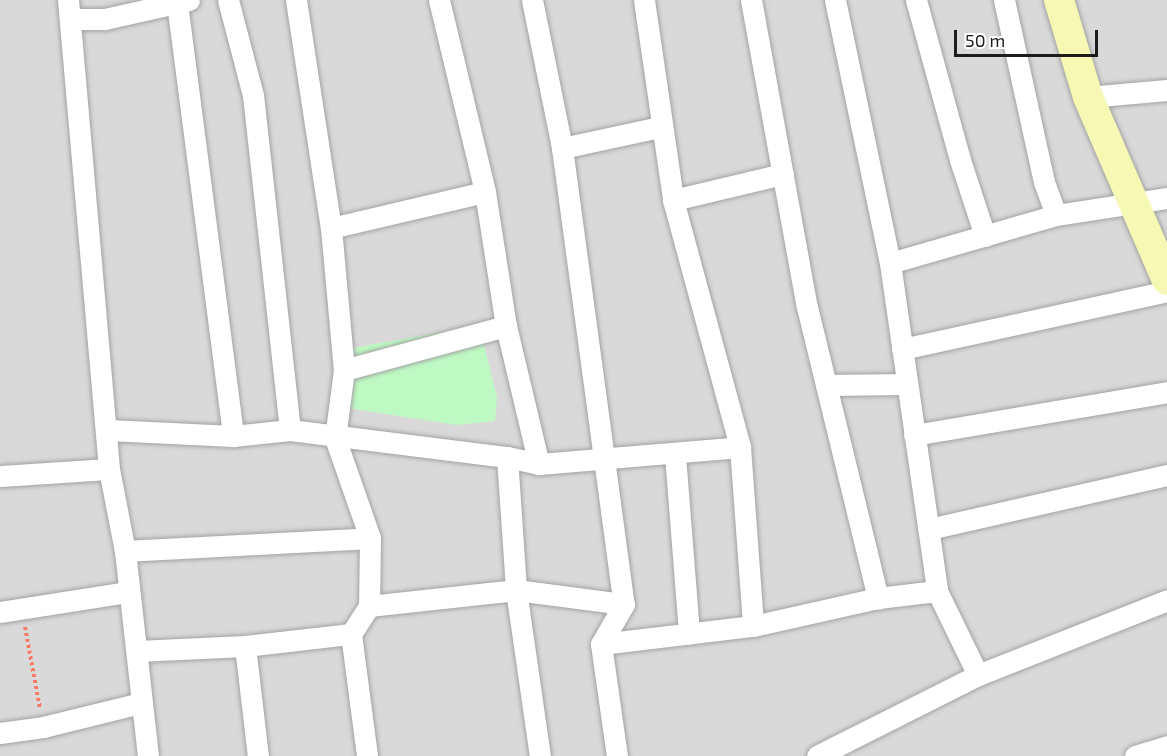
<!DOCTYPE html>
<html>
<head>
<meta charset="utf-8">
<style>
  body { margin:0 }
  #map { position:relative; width:1167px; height:756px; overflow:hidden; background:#eeeae2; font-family:"Exo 2",sans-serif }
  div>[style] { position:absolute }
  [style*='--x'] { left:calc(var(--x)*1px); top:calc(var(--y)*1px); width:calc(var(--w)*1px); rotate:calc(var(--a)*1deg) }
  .residential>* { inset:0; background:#dad9d9; transform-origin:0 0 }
  .park>* { inset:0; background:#bef9c3 }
  .path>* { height:4px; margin-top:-2px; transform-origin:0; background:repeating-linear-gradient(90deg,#fa7967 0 3px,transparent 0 6px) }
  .roads { filter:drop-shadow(0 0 2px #a3a3a3) drop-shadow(0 0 2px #a3a3a3) }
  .street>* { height:21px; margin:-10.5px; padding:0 10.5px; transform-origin:10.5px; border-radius:10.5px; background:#fff }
  .secondary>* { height:30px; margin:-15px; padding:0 15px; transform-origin:15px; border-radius:15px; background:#f5f9b4 }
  span { translate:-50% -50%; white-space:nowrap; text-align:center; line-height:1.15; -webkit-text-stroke:4.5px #fff; paint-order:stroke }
  .scale { position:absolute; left:954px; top:30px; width:144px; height:27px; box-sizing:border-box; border:3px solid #1c1c1c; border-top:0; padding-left:8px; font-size:18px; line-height:21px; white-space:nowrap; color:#1c1c1c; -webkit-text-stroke:4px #fff; paint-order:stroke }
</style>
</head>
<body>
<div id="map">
  <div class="residential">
    <i style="left:0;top:0;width:1167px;height:756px"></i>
  </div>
  <div class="park">
    <i style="clip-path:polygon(479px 325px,497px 397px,495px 421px,456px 425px,348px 408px,342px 350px)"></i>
  </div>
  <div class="path">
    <i style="--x:25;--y:627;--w:83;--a:79.6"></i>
  </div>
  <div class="roads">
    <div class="street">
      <i style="--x:68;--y:0;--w:471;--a:85"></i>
      <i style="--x:109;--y:469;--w:84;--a:79"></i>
      <i style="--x:125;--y:551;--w:206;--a:83.6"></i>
      <i style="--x:228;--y:0;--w:98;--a:75.3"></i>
      <i style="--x:253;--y:95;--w:337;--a:83.7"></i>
      <i style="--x:296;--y:0;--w:231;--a:81.3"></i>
      <i style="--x:331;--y:228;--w:143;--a:84.8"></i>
      <i style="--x:344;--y:370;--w:69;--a:97.5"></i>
      <i style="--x:335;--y:438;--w:106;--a:70.7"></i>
      <i style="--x:370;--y:538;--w:68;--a:90.8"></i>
      <i style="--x:439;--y:0;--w:197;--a:76.5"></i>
      <i style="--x:485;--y:192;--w:136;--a:81.1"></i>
      <i style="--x:506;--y:326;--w:142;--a:76.6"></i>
      <i style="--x:532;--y:0;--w:151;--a:78.5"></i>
      <i style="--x:562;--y:148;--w:460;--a:82.3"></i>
      <i style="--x:624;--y:604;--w:46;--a:119.9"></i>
      <i style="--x:601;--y:644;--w:113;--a:81.9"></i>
      <i style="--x:644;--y:0;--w:202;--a:81.7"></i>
      <i style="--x:673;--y:200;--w:256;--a:74.8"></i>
      <i style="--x:740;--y:447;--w:179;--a:85.8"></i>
      <i style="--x:751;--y:0;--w:312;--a:79.7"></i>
      <i style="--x:807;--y:307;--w:300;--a:76.3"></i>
      <i style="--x:835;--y:0;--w:269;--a:78.2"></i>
      <i style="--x:890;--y:263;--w:331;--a:81.8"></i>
      <i style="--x:937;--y:591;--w:93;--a:64"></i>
      <i style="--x:916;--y:0;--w:166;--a:74.6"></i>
      <i style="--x:960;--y:160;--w:80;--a:71.8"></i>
      <i style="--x:1004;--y:0;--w:186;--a:77.6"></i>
      <i style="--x:1044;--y:182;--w:35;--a:70"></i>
      <i style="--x:177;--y:3;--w:437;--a:82.6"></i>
      <i style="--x:70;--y:19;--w:35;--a:0"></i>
      <i style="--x:105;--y:19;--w:86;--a:-12.7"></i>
      <i style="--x:1088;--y:97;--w:79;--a:-5.1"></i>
      <i style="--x:562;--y:148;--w:100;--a:-12.1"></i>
      <i style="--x:673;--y:200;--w:113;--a:-13.3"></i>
      <i style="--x:331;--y:228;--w:158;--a:-13.2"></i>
      <i style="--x:890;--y:263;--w:173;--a:-16.1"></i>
      <i style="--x:1056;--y:215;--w:112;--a:-8.7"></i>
      <i style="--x:902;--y:349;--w:271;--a:-12.3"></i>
      <i style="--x:344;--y:370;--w:168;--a:-15.2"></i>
      <i style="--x:826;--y:385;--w:81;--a:-0.7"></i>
      <i style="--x:108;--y:430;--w:125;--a:2.7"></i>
      <i style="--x:233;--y:436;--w:57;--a:-6"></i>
      <i style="--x:290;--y:430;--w:219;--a:7.1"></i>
      <i style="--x:507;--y:457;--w:33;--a:12"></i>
      <i style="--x:539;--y:464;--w:202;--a:-4.8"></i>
      <i style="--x:914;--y:435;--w:257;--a:-9.6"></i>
      <i style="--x:675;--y:455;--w:179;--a:85.5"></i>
      <i style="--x:507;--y:457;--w:133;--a:86.1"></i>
      <i style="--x:516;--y:590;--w:168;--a:81.8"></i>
      <i style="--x:0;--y:476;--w:109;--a:-3.7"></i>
      <i style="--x:929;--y:529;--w:244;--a:-12.8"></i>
      <i style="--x:125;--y:551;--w:245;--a:-3"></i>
      <i style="--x:0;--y:612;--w:129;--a:-8.9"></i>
      <i style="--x:351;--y:634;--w:123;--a:82.5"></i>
      <i style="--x:601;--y:644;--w:153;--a:-6.8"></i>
      <i style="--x:753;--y:626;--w:128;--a:-12.6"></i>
      <i style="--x:878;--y:598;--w:59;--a:-6.8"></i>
      <i style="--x:245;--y:646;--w:111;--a:83.3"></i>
      <i style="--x:137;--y:651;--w:108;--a:-2.7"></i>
      <i style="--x:245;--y:646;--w:107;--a:-6.5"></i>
      <i style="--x:351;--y:634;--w:33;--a:-57"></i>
      <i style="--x:369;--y:606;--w:148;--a:-6.2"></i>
      <i style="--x:516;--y:590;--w:109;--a:7.4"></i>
      <i style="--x:0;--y:733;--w:43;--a:-7.9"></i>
      <i style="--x:43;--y:727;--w:101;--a:-13.8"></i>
      <i style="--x:817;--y:756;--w:180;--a:-26.7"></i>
      <i style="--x:978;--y:675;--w:203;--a:-21.6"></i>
      <i style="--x:1135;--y:756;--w:34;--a:-17"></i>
    </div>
    <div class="secondary">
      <i style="--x:1059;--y:0;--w:101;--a:73.4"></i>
      <i style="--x:1088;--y:97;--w:199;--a:66.7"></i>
    </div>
  </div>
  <div class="scale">50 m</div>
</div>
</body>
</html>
